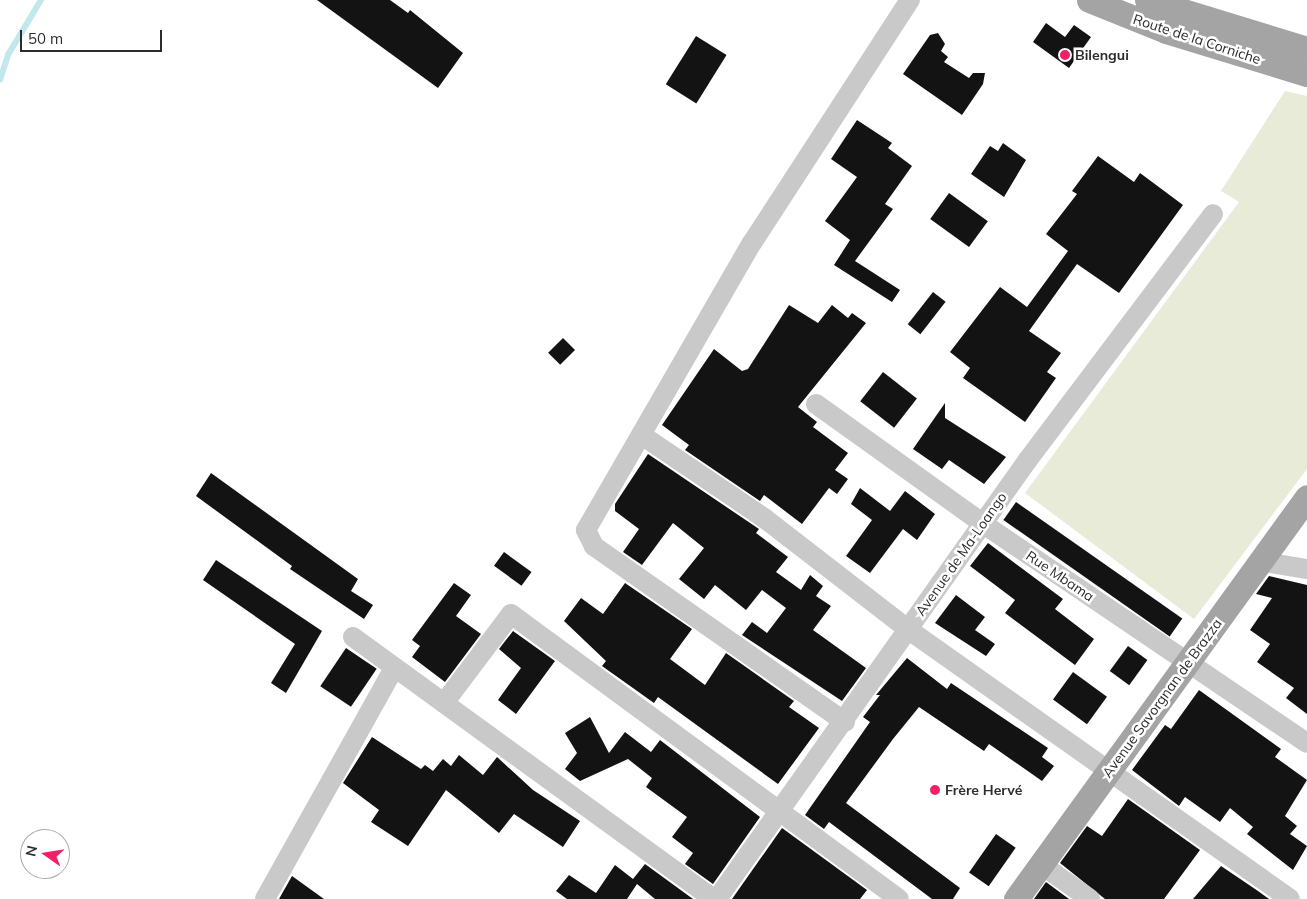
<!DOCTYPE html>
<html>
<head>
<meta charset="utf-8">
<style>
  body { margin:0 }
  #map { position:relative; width:1307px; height:899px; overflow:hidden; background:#fff; font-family:Mulish,sans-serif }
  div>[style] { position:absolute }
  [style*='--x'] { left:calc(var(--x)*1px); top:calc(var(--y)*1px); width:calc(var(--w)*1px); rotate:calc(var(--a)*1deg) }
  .green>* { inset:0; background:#e7ebd7 }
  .stream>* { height:5.5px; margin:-2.75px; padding:0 2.75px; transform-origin:2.75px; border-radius:2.75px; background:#c2e7ed }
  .building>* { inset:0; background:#131313; transform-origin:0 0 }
  .minor>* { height:20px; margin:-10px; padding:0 10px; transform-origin:10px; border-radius:10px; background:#c9c9c9 }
  .major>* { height:25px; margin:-12.5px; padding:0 12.5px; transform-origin:12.5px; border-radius:12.5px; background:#a4a4a4 }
  .dots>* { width:14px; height:14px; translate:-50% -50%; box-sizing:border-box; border:2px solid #fff; border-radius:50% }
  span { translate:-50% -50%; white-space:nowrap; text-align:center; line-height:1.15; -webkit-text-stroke:5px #fff; paint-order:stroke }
  .street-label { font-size:14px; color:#2c2c2c }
  .poi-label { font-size:14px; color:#2c2c2c; font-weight:700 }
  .left { translate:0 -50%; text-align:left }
  .north { position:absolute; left:20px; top:829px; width:50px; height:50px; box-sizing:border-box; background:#fff; border:1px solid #ababab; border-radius:50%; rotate:283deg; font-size:14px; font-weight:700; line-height:20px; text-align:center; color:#2c2c2c }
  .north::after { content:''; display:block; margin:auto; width:18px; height:22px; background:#f12066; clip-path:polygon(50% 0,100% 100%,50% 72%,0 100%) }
  .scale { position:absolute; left:20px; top:30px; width:142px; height:22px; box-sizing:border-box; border:2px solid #2c2c2c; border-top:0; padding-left:6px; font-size:15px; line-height:18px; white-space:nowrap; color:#2c2c2c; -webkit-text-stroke:4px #fff; paint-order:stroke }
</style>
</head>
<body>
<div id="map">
  <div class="green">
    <i style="clip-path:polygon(1285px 91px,1307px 96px,1307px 469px,1194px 619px,1025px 493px,1239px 202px,1221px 191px)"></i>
  </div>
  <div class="stream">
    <i style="--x:0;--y:80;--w:26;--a:-72"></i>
    <i style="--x:8;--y:55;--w:64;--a:-59"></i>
  </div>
  <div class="building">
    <i style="clip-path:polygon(317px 0,390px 0,408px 13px,410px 10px,463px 53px,438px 88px)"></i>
    <i style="clip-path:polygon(1046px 23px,1065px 37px,1074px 25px,1091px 37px,1069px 68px,1033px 42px)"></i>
    <i style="clip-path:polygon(938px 33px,945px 44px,941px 51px,948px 57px,944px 62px,969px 78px,973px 73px,985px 73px,983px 84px,962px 115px,903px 74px,930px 35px)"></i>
    <i style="left:696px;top:36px;width:36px;height:57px;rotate:32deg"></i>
    <i style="clip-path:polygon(857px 120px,892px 143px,888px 148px,912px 166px,885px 204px,893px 209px,855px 261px,900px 290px,892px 302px,834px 265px,850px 240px,825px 221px,857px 177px,831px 159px)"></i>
    <i style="clip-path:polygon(1003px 143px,1026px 160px,1004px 197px,971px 174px,990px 146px,998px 151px)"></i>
    <i style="clip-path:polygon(1098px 156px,1134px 182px,1140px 173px,1183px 205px,1119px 293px,1077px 264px,1029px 331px,1061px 353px,1047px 372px,1056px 378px,1025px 422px,963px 378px,970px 368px,950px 352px,1000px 287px,1027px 307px,1068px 251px,1046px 234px,1077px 194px,1072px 191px)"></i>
    <i style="left:949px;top:193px;width:48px;height:32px;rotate:36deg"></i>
    <i style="left:933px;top:292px;width:16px;height:41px;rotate:38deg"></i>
    <i style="clip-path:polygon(789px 305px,818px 323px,832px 305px,848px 318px,852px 313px,866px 323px,798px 407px,817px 422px,813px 427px,848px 453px,835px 470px,848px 479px,837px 494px,829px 488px,802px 524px,764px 495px,760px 501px,685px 450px,689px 445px,662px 425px,714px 349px,742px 371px,748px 369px)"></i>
    <i style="left:563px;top:338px;width:17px;height:21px;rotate:45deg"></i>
    <i style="left:883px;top:372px;width:43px;height:37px;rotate:38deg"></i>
    <i style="clip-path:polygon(945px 403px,945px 418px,1006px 457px,984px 484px,949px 460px,942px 469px,913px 449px)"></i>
    <i style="clip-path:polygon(648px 454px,759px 529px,756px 533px,788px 557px,776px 572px,801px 590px,810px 575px,823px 586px,816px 596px,831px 606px,813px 630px,866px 668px,842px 701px,742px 635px,752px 622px,767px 633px,786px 608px,762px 590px,746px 610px,715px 585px,704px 599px,679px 579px,704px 548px,673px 523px,642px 565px,623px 552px,639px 529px,615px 511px,615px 504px)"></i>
    <i style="clip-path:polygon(211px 473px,358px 579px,351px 591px,373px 605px,364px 619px,290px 569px,292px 566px,196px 496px)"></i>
    <i style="clip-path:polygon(860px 488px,890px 511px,905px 491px,935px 514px,917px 540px,903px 529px,870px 573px,846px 556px,872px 520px,851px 504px)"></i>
    <i style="left:1016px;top:502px;width:203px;height:22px;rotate:35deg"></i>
    <i style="clip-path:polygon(988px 543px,1063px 599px,1055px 609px,1094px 639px,1075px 665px,1005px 613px,1015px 600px,970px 566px)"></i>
    <i style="left:504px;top:552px;width:34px;height:17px;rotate:36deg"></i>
    <i style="clip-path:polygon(216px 560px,322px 631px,286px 693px,271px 683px,295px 644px,203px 580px)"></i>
    <i style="clip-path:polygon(1269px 576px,1307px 585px,1307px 714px,1286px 698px,1294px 688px,1257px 662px,1270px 644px,1250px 630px,1272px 598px,1256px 594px)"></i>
    <i style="clip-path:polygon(454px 583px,471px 595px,456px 616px,481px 634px,445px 682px,412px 657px,420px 646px,412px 640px)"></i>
    <i style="clip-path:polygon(625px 583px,692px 629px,670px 659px,705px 685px,726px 653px,794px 701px,789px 707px,819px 728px,778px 784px,658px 697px,654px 703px,602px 666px,606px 661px,564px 621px,581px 598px,603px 614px)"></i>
    <i style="clip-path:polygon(956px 595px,985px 617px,975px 630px,995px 644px,986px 656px,935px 623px)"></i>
    <i style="clip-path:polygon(513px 631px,555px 661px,516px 714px,498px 700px,521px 668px,499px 649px)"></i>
    <i style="left:1128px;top:646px;width:24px;height:31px;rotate:36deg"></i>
    <i style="left:346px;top:648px;width:37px;height:46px;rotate:34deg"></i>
    <i style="clip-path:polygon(907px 658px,947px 689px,951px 683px,1048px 748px,1042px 757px,1054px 766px,1042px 781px,989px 744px,984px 751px,919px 707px,893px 739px,846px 803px,960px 888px,953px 899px,932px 899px,829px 822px,824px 829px,805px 815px,870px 722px,863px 717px,880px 695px,876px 695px)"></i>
    <i style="left:1073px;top:672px;width:42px;height:34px;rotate:36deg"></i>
    <i style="clip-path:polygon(1199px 690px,1281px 749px,1275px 757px,1307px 780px,1285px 816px,1297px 826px,1290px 834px,1307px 846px,1293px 870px,1247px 834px,1253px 827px,1230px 808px,1220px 822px,1185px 797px,1179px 806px,1132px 770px,1165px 725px,1171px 729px)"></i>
    <i style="clip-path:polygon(590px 717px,609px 753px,625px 732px,651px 752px,660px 740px,760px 817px,713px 884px,685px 864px,693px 853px,672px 837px,687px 817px,646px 787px,652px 778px,628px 759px,580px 781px,565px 769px,577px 753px,565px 733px)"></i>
    <i style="clip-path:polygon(372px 737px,421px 769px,425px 765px,433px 771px,443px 759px,451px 766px,459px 755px,483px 775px,497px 757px,533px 790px,580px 821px,563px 847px,514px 814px,499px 833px,446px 790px,408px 846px,371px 822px,379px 810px,343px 783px)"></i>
    <i style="clip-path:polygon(1128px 799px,1200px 850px,1164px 899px,1105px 899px,1060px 863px,1087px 826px,1102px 836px)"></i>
    <i style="clip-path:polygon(782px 828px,867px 890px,860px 899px,732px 899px)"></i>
    <i style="left:996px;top:834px;width:24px;height:47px;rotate:35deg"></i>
    <i style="clip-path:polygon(645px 864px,693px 899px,655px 899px,637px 884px,627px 899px,567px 899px,556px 891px,569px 875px,596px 893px,615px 865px,633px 879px)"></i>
    <i style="clip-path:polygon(1221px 866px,1258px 891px,1269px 899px,1193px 899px)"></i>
    <i style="clip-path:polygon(292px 876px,324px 899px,279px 899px)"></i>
    <i style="clip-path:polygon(1046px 882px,1069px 899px,1034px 899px)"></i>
  </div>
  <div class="minor">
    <i style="--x:816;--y:404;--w:204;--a:35.6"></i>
    <i style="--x:982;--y:523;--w:392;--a:34.1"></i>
    <i style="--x:643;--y:436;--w:146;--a:34.1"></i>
    <i style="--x:764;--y:518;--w:183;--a:37.7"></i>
    <i style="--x:909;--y:630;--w:466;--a:35.2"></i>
    <i style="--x:1259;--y:561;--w:49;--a:9.5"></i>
    <i style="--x:353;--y:637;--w:445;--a:36"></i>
    <i style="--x:444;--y:703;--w:111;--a:-53"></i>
    <i style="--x:511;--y:614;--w:481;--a:36.3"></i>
    <i style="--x:845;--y:722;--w:307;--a:-145"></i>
    <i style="--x:594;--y:546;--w:18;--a:-117"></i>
    <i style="--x:586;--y:530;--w:332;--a:-60"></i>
    <i style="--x:752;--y:243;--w:290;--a:-57"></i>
    <i style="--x:1042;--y:865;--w:59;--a:35.3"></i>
    <i style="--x:265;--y:899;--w:265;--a:-60.8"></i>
    <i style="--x:717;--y:899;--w:537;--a:-54.71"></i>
    <i style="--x:1027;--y:461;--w:309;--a:-53"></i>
  </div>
  <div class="major">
    <i style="--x:1089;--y:0;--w:83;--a:21.9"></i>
    <i style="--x:1166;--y:31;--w:147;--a:17"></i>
    <i style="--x:1147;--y:0;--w:167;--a:17"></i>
    <i style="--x:1016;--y:899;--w:496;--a:-54.1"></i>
  </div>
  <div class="dots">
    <i style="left:1065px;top:55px;background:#f12066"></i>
    <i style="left:935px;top:790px;background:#f12066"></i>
  </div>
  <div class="street-label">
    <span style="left:1197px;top:39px;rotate:18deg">Route de la Corniche</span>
    <span style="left:961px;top:554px;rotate:-55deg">Avenue de Ma-Loango</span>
    <span style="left:1060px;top:576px;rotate:34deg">Rue Mbama</span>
    <span style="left:1162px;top:698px;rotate:-54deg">Avenue Savorgnan de Brazza</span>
  </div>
  <div class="poi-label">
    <span class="left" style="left:1075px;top:55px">Bilengui</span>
    <span class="left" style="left:945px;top:790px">Frère Hervé</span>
  </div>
  <div class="north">N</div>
  <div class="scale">50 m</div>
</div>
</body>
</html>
